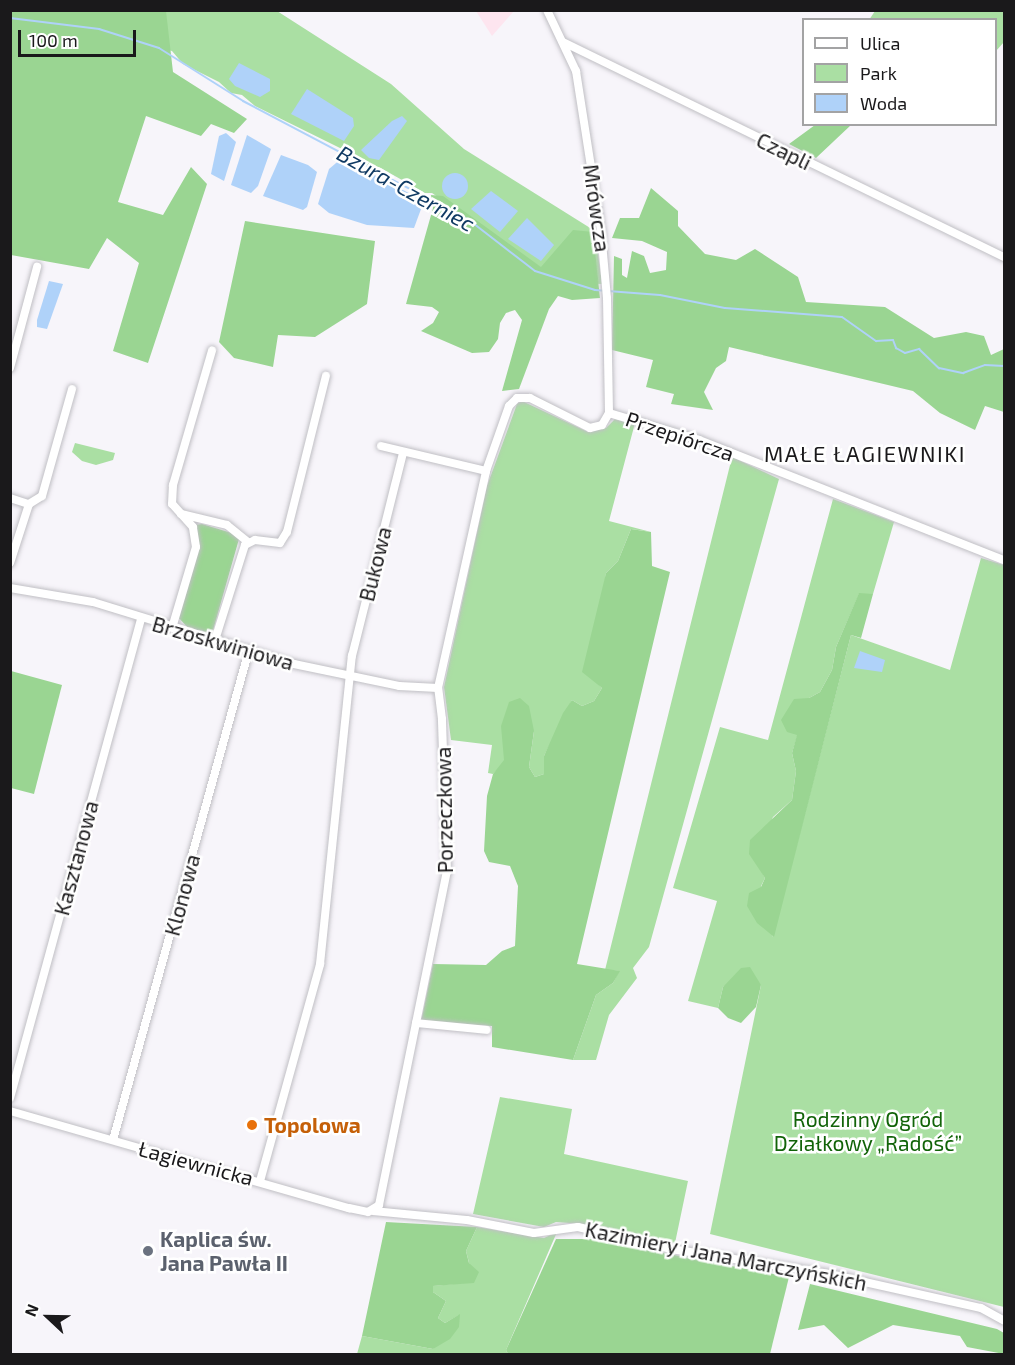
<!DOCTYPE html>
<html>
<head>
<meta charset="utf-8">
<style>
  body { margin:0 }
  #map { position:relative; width:1015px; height:1365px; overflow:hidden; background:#f7f5fa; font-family:"Exo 2",sans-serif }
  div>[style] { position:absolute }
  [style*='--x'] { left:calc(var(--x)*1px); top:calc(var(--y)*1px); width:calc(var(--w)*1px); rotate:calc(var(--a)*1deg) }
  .commercial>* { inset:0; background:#fde5ef }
  .green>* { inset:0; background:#aadfa3 }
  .forest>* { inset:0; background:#9ad592 }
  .water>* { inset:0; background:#afd2f9 }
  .round { border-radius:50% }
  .stream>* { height:2px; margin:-1px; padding:0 1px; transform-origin:1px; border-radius:1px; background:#afd2f9 }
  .roads { filter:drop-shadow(0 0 2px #c0bfc4) drop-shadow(0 0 2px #c0bfc4) }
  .minor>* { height:8px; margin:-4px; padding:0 4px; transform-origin:4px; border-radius:4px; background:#fff }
  .dots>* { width:16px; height:16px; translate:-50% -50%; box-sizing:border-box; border:3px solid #fff; border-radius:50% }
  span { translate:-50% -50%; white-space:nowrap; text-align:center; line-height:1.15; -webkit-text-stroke:5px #fff; paint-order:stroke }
  .street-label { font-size:21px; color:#1a191b }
  .park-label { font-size:21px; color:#116308 }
  .food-label { font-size:21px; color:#c56008; font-weight:700 }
  .left { translate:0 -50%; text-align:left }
  .worship-label { font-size:21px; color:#5b616d; font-weight:700 }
  .water-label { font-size:22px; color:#103a63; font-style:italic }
  .neighbourhood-label { font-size:22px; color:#1a191b; letter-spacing:1.5px }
  .frame { position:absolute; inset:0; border:12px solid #1a191b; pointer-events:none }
  .legend { position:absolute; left:802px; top:18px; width:195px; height:108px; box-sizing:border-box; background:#fff; border:2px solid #a3a3a4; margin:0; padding:8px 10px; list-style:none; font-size:18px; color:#1a191b }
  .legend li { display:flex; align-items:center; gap:12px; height:30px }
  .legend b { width:30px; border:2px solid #a3a3a4 }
  .north { position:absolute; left:18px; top:1287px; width:60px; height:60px; -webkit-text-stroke:4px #fff; paint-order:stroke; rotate:292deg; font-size:16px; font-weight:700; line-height:24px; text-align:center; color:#1a191b }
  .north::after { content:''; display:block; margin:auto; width:21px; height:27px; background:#1a191b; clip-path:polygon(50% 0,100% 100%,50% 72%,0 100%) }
  .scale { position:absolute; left:18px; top:30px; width:118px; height:27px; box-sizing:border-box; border:3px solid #1a191b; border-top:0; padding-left:8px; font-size:18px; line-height:21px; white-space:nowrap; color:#1a191b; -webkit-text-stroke:4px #fff; paint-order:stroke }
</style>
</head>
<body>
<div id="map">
  <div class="commercial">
    <i style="clip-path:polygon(476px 11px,514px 11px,492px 36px)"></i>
  </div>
  <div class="green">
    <i style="clip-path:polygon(10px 11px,277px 11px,391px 84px,464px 149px,595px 231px,602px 284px,562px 282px,432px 193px,425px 193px,379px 167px,369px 168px,342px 149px,255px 106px,242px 95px,231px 93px,219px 82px,183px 64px,172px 51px)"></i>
    <i style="clip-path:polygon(875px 11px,1004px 11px,1004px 42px,996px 51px,996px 20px,869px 20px)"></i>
    <i style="clip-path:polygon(522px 401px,588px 432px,606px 428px,615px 419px,635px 423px,609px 521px,651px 532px,631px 529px,618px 561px,606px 573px,591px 677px,602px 688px,594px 701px,582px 706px,572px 700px,544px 756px,544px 774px,535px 777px,529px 767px,534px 731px,493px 774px,488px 773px,492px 745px,451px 740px,444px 687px,487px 486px,517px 404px)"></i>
    <i style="clip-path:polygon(75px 443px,115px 453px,113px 460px,96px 465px,82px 461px,72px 452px)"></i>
    <i style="clip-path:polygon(732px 457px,779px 479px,649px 947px,633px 968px,637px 978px,609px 1015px,596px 1060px,573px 1060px,596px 995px,613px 983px,619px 971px,605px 970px)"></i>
    <i style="clip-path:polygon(833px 499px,894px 522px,873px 594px,859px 594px,836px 647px,832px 670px,820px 692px,809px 698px,792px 753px,796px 771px,792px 800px,773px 817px,755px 859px,765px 878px,761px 886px,773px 937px,851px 635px,950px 670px,981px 558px,1004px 565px,1004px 1307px,710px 1234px,761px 985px,731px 982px,723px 987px,718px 1008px,688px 1001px,717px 901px,673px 888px,720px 727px,768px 740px)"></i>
    <i style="clip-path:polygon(500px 1097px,572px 1109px,564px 1154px,688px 1181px,675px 1243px,596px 1225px,556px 1222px,544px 1227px,473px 1214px)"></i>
    <i style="clip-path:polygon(477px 1227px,544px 1238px,557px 1232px,506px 1350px,508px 1354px,357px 1354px,362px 1336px,433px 1349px,459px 1315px,445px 1323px,438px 1318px,446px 1301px,433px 1292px,433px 1286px,474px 1282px,466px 1251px)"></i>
  </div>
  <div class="forest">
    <i style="clip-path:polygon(10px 11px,166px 11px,173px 72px,247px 119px,234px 133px,211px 124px,201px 136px,146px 116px,118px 202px,163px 215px,191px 167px,207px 184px,148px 363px,113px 351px,139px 263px,107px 238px,89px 269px,11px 255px)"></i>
    <i style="clip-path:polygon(815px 125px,815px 124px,851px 125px,816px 158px,789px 144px)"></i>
    <i style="clip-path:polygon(651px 188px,678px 211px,678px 226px,705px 254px,736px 260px,755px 249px,798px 277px,806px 302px,885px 307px,934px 338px,966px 332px,984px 336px,991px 355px,1004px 349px,1004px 412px,985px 406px,975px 430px,940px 413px,913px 391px,729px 347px,726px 361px,716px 368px,704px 392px,713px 410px,671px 404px,674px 394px,646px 387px,653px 360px,612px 350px,614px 256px,622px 259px,622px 275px,627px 278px,632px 251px,644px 256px,650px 273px,666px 270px,667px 252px,642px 241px,612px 238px,620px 218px,639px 218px)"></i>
    <i style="clip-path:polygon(431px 195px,443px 196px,541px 267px,573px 230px,593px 232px,600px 298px,572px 300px,558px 296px,549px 309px,519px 389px,502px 391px,522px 320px,515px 310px,506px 313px,500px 323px,498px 339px,489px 352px,472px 353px,421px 331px,433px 323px,439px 312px,432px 307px,406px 304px,433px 208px)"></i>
    <i style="clip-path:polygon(245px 221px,375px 241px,367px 304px,315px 337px,278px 335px,273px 367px,234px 358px,219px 342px)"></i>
    <i style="clip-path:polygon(202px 524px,235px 534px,239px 539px,212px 634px,190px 630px,177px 616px,199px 541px,195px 525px)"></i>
    <i style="clip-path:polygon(631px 529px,651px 532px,652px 566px,670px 572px,577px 964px,620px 971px,613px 983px,596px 995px,573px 1060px,492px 1047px,492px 1026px,421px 1022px,433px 964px,486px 965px,502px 951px,515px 946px,518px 886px,510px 866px,489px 862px,484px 851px,487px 796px,493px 774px,504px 760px,501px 726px,509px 702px,520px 698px,529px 706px,534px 731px,529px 767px,535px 777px,544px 774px,544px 756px,563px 713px,572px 700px,582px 706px,594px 701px,602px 688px,582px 672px,606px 573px,618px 561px)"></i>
    <i style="clip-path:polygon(859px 593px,873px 594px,861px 638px,851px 635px,774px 937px,757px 923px,747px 906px,749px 893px,761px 887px,765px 878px,749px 854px,750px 840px,792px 800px,796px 771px,792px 753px,797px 735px,787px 732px,781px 720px,794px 699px,809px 698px,820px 692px,832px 670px,836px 647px)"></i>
    <i style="clip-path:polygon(11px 671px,62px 685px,34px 794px,11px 788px)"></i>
    <i style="clip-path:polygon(750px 967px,761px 985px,756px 1007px,741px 1023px,728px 1018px,718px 1008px,723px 987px,741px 968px)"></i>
    <i style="clip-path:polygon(386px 1222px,477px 1227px,466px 1251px,469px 1263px,479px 1272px,474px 1283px,433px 1286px,433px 1292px,446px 1301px,438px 1318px,445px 1323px,460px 1314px,459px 1327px,450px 1339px,433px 1349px,362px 1336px)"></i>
    <i style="clip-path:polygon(556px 1239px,591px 1239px,789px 1277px,770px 1354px,508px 1354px,506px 1350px)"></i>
    <i style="clip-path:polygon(810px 1284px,997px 1329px,1004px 1333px,1004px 1354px,967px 1347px,960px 1336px,893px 1325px,848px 1348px,824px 1325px,798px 1330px)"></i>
  </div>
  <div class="water">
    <i style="clip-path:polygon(239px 63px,270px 79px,270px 91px,260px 97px,235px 86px,229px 79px)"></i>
    <i style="clip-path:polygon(307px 89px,353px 118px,354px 126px,344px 141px,291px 114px)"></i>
    <i style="clip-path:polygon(402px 116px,407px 121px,379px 160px,369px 158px,361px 150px,392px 121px)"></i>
    <i style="clip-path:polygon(226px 133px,236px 142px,224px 181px,211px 174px,219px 136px)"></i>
    <i style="clip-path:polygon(247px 135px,271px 149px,258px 186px,251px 193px,231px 185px)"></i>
    <i style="clip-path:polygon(281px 155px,308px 165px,317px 172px,307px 207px,303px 210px,263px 196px)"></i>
    <i style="clip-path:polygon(342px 158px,424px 201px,414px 228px,367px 225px,329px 213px,318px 204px,329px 169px)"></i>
    <i class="round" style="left:442px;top:173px;width:26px;height:26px"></i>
    <i style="clip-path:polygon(491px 191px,518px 211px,500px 232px,471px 209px)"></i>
    <i style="clip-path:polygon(527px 218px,554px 245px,541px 261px,508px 239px)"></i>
    <i style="clip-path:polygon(49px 281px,63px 284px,47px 329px,37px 327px,37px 320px)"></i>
    <i style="clip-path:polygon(860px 651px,885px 660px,882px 672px,854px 668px)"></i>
  </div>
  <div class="stream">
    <i style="--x:10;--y:18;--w:90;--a:7"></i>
    <i style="--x:99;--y:29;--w:63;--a:17.6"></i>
    <i style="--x:159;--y:48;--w:99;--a:32.2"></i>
    <i style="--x:243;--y:101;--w:255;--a:27.8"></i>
    <i style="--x:469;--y:220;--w:83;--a:37.7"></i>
    <i style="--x:535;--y:271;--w:63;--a:17.6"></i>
    <i style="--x:595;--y:290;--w:65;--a:4.4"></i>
    <i style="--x:660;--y:295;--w:66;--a:11.3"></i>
    <i style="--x:725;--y:308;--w:117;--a:4.4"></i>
    <i style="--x:842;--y:317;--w:42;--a:35.2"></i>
    <i style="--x:876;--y:341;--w:17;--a:-3"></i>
    <i style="--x:893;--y:340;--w:9;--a:69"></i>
    <i style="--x:896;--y:348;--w:10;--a:29"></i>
    <i style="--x:905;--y:353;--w:15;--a:-16"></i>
    <i style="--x:919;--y:349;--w:28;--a:44"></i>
    <i style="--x:939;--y:368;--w:25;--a:12"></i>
    <i style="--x:963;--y:373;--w:23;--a:-20"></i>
    <i style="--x:985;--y:365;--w:19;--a:3"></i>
  </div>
  <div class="roads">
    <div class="minor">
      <i style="--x:547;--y:10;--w:68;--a:64.6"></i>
      <i style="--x:576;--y:71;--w:162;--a:81.1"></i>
      <i style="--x:601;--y:231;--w:67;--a:84.9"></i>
      <i style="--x:607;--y:298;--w:115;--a:89"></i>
      <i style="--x:563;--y:42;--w:491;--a:26"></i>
      <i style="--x:10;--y:368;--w:105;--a:-75"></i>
      <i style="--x:609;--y:413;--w:94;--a:16.7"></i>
      <i style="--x:699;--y:440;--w:328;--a:21.5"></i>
      <i style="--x:381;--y:446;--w:108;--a:13.4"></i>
      <i style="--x:10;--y:498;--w:20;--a:18"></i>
      <i style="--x:181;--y:514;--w:47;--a:13.4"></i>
      <i style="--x:227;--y:525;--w:27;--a:39"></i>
      <i style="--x:10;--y:563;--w:62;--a:-72.1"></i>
      <i style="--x:29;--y:504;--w:15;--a:-32"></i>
      <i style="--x:42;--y:496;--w:111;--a:-74.3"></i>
      <i style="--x:10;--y:588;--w:84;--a:9.6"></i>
      <i style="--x:93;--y:602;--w:210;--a:17.1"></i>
      <i style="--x:294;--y:664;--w:107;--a:11.8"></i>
      <i style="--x:399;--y:686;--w:39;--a:3"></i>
      <i style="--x:172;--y:628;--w:84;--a:-73.5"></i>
      <i style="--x:196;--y:547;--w:20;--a:-99"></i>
      <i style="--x:193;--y:527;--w:31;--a:-132"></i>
      <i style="--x:172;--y:504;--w:19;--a:-87"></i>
      <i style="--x:173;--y:485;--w:140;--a:-73.8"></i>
      <i style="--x:215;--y:640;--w:100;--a:-72.5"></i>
      <i style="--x:245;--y:545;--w:11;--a:-27"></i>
      <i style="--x:255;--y:540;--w:25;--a:7"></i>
      <i style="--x:280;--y:543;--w:13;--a:-58"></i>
      <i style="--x:287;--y:532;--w:161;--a:-76"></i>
      <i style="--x:416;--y:1023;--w:71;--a:5.6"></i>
      <i style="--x:10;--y:1098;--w:497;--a:-74.7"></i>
      <i style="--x:10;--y:1111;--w:353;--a:16"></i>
      <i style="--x:349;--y:1208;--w:19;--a:12"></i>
      <i style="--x:368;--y:1212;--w:13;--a:-32"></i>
      <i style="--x:379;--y:1205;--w:340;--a:-78.5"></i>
      <i style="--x:447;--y:872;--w:153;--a:-91.9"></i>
      <i style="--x:442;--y:719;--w:31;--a:-97"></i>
      <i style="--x:438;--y:688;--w:222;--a:-77.5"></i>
      <i style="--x:486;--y:471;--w:69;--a:-70.5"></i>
      <i style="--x:509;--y:406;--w:11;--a:-45"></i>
      <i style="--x:517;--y:398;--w:13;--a:0"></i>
      <i style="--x:530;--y:398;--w:67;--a:26.6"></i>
      <i style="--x:590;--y:428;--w:12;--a:-14"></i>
      <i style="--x:602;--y:425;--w:14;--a:-60"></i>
      <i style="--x:113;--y:1140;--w:509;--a:-74.49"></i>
      <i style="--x:260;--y:1181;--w:225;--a:-74.5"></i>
      <i style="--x:320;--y:964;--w:310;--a:-84.1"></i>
      <i style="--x:352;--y:656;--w:209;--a:-75.9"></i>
      <i style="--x:373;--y:1211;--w:94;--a:5.5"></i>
      <i style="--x:467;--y:1220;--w:68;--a:11"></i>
      <i style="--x:534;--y:1233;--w:44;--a:-7.8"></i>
      <i style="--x:578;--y:1227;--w:96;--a:13.3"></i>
      <i style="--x:671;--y:1249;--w:160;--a:9"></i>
      <i style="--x:829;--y:1274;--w:156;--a:12.6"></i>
      <i style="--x:981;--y:1308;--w:26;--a:29"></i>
    </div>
  </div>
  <div class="dots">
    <i style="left:252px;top:1125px;background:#e8710a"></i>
    <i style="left:148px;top:1251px;background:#6b7280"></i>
  </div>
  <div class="street-label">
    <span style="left:784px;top:151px;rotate:26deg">Czapli</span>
    <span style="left:597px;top:208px;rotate:82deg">Mrówcza</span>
    <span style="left:680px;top:436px;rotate:19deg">Przepiórcza</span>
    <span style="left:375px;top:564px;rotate:-76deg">Bukowa</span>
    <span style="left:223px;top:643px;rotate:16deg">Brzoskwiniowa</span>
    <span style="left:444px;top:810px;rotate:-91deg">Porzeczkowa</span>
    <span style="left:76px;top:858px;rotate:-75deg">Kasztanowa</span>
    <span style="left:182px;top:895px;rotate:-75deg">Klonowa</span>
    <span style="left:196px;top:1163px;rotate:15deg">Łagiewnicka</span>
    <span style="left:726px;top:1256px;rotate:11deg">Kazimiery i Jana Marczyńskich</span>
  </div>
  <div class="park-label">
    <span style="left:868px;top:1131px">Rodzinny Ogród<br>Działkowy „Radość”</span>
  </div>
  <div class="food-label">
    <span class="left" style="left:264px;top:1125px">Topolowa</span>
  </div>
  <div class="worship-label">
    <span class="left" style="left:160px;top:1251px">Kaplica św.<br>Jana Pawła II</span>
  </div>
  <div class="water-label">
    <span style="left:406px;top:188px;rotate:29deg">Bzura-Czerniec</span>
  </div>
  <div class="neighbourhood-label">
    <span style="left:865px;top:454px">MAŁE ŁAGIEWNIKI</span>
  </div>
  <div class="frame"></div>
  <ul class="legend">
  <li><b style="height:8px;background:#fff"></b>Ulica</li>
  <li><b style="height:16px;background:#aadfa3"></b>Park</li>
  <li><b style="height:16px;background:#afd2f9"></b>Woda</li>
  </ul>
  <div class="north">N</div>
  <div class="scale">100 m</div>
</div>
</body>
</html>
